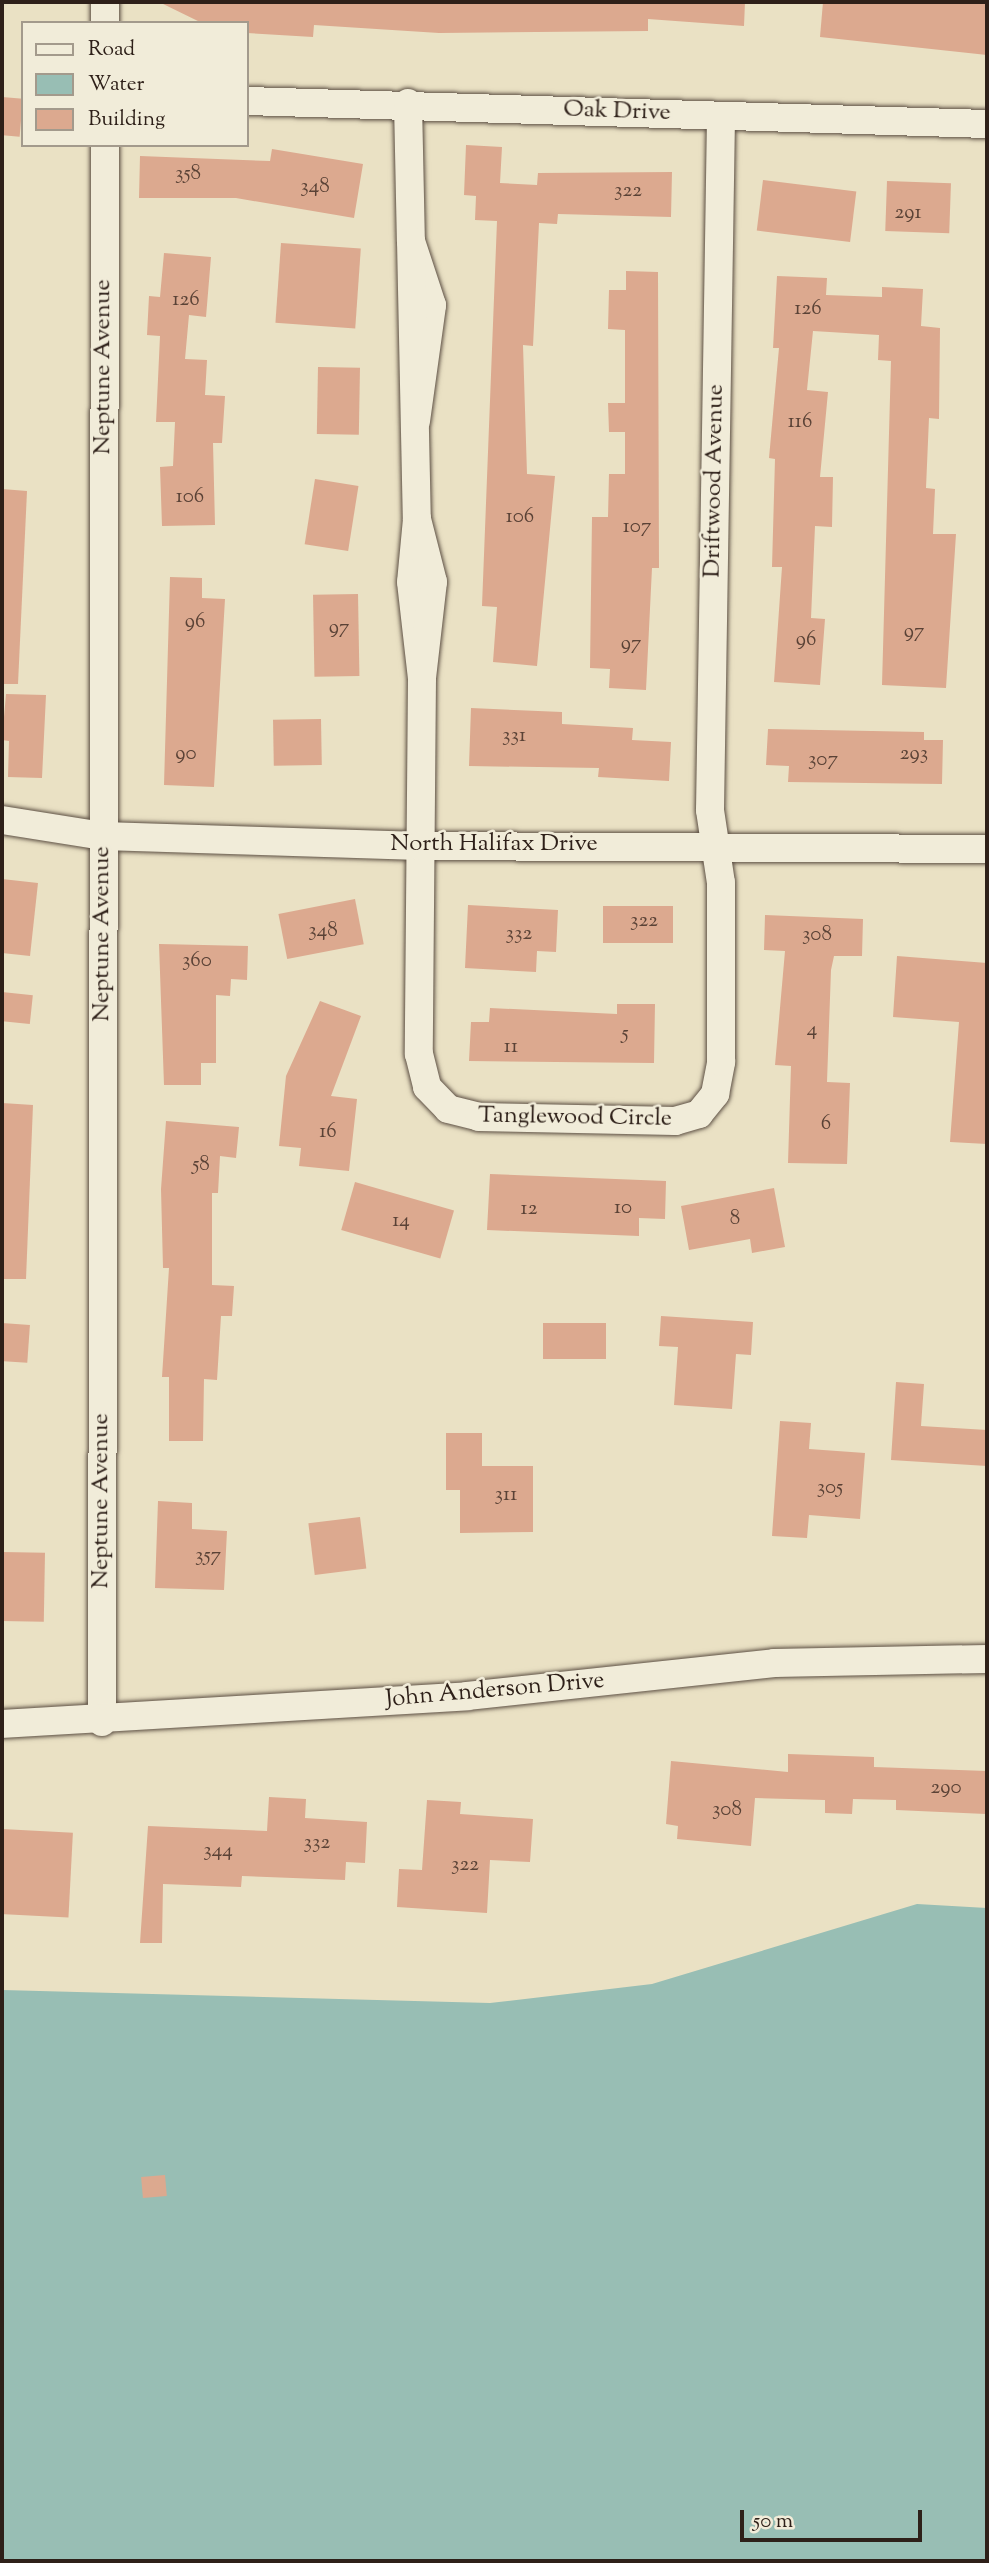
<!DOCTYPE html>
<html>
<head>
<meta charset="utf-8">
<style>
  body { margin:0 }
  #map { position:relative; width:989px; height:2563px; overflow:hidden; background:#eae1c4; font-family:"Sorts Mill Goudy",serif }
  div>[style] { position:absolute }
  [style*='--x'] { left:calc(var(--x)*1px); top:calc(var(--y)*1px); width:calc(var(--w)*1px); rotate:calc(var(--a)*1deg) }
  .water>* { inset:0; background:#98beb4 }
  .building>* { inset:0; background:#dca98f; transform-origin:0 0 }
  .roads { filter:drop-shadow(0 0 2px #5d5044) drop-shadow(0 0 2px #5d5044) }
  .minor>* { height:28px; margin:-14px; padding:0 14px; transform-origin:14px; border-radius:14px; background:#f1ecd9 }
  span { translate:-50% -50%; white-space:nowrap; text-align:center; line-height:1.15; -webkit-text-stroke:5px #f1ecd9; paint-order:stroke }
  .number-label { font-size:21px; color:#5a4236 }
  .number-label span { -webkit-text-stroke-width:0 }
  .street-label { font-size:24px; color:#2e2019 }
  .frame { position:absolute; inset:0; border:4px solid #2e2019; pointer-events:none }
  .legend { position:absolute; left:21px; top:21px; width:228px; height:126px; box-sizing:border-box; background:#f1ecd9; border:2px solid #a39a8c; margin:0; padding:9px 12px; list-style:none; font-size:21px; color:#2e2019 }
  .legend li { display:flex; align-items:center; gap:14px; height:35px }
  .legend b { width:35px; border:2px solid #a39a8c }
  .scale { position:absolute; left:740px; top:2510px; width:182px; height:32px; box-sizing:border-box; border:4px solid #2e2019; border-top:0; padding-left:9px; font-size:21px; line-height:24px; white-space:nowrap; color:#2e2019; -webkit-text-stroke:5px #f1ecd9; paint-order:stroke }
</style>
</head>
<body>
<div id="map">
  <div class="water">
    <i style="clip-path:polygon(917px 1904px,987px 1908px,987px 2561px,2px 2561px,2px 1990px,490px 2003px,652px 1984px)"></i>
  </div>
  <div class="building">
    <i style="clip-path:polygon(159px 2px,745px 2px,744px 26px,648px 19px,648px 31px,439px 33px,314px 25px,313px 37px,247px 33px,247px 23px,202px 23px)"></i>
    <i style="clip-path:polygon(823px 2px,987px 2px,987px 55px,820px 37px)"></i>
    <i style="left:2px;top:97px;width:21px;height:38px;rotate:5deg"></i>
    <i style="clip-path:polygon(466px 145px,502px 147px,500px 183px,537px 185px,538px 173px,672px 172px,671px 217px,558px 214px,557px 224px,539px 223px,533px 346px,523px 345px,527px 474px,555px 476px,537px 666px,493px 662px,497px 607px,482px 606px,497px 221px,475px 220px,476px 196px,464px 195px)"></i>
    <i style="clip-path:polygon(272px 149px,363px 164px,354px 218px,236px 198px,139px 198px,140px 156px,270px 161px)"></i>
    <i style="left:763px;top:180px;width:94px;height:51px;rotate:7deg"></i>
    <i style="left:887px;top:181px;width:64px;height:50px;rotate:2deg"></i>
    <i style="left:281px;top:243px;width:80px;height:80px;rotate:4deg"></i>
    <i style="clip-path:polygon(164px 253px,211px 257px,206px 317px,189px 315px,185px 359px,207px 360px,205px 395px,225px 396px,222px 443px,213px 443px,215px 525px,162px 526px,160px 467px,173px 466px,175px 422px,156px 422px,160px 336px,147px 335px,149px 296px,160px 297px)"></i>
    <i style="clip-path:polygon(626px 271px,658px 272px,659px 568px,652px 568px,646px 690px,609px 688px,610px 669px,590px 668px,592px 517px,608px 517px,609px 474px,625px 474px,625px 432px,609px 432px,608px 403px,625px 403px,625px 330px,608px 329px,609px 290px,626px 290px)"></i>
    <i style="clip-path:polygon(777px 276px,827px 278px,826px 295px,882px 297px,882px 287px,923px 289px,921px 326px,940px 328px,939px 419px,929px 418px,926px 488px,935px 489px,933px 534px,956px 534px,946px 688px,882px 685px,891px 361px,878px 360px,879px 335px,813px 331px,807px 390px,828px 392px,820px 477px,833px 477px,832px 527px,815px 526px,811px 618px,825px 619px,820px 685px,774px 682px,782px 567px,772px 567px,775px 459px,769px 458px,779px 348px,773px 348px)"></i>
    <i style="left:318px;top:367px;width:42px;height:67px;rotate:1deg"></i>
    <i style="left:315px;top:479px;width:44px;height:66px;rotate:9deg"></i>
    <i style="clip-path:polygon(2px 489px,27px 491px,18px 684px,2px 684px)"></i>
    <i style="clip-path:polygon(170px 577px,202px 578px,202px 598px,225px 599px,214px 787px,164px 785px)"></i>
    <i style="left:358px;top:594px;width:82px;height:45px;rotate:89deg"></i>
    <i style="clip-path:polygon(6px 694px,46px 695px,42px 778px,8px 777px,9px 741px,2px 740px)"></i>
    <i style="clip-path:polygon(471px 708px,562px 712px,562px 724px,633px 728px,632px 740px,671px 742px,669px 781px,598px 777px,599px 768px,469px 766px)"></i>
    <i style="left:321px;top:719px;width:46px;height:48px;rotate:89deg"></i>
    <i style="clip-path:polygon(768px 729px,924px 732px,924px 740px,943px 740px,942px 784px,788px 782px,789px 766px,766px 765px)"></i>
    <i style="clip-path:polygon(2px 879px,38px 883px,30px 956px,2px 953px)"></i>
    <i style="left:355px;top:899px;width:46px;height:78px;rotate:79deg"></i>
    <i style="clip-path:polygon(468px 905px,558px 910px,556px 952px,537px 951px,536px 972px,465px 968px)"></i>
    <i style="left:673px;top:906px;width:37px;height:70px;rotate:90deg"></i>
    <i style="clip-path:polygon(765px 915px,863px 919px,862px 956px,834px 956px,831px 970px,827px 1082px,850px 1083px,847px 1164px,788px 1163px,791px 1066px,775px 1065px,785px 951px,764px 950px)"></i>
    <i style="clip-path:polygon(159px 944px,248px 946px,247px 980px,231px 979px,230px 996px,216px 995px,216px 1063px,201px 1063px,201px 1085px,164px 1085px)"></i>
    <i style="clip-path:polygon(897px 956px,987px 963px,987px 1144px,950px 1142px,959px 1022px,893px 1017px)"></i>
    <i style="left:2px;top:992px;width:31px;height:29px;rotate:6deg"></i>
    <i style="clip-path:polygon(320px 1001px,361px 1016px,331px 1096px,357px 1099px,349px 1171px,299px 1166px,301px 1148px,279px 1146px,286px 1076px)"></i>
    <i style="clip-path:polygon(617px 1004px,655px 1004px,654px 1063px,469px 1061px,471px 1022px,489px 1022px,490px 1008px,617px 1014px)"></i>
    <i style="clip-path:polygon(2px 1103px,33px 1105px,26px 1279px,2px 1279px)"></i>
    <i style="clip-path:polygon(166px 1121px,239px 1127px,236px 1158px,220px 1156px,218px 1193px,212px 1193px,212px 1285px,234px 1286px,232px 1316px,221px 1316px,217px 1380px,204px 1379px,203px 1441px,169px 1441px,169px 1377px,162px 1377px,169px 1268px,163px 1268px,161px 1189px)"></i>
    <i style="clip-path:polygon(490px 1174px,666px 1181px,665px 1219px,639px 1218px,639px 1236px,487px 1230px)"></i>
    <i style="left:355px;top:1182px;width:103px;height:50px;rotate:16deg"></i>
    <i style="clip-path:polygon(774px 1188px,785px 1247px,752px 1253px,750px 1239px,689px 1250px,681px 1206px)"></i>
    <i style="clip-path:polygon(661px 1316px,753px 1322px,751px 1355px,736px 1354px,732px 1409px,674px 1405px,678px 1347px,659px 1346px)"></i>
    <i style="left:2px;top:1323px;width:28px;height:38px;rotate:4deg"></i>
    <i style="left:543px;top:1323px;width:63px;height:36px"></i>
    <i style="clip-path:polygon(896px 1382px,924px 1384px,921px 1426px,987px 1430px,987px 1466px,891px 1460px)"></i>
    <i style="clip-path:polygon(780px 1421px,811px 1423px,809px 1449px,865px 1453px,860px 1519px,809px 1515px,807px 1538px,772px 1536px)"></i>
    <i style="clip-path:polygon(446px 1433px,482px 1433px,482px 1466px,533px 1466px,533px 1532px,460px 1533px,460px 1490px,446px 1490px)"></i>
    <i style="clip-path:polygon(158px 1501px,192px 1503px,192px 1529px,227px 1531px,224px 1590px,155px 1588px)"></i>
    <i style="left:360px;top:1517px;width:52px;height:52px;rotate:83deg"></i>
    <i style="left:2px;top:1552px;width:43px;height:69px;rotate:1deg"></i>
    <i style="clip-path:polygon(788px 1754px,874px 1757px,874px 1767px,987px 1771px,986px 1814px,896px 1810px,896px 1800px,853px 1799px,852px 1814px,825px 1813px,825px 1800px,755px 1798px,751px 1846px,677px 1839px,678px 1826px,666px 1824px,671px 1761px,788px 1772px)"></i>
    <i style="clip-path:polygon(269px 1797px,306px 1799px,305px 1818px,367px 1822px,365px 1863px,346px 1862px,345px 1880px,242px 1876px,241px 1887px,163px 1884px,162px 1943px,140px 1943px,148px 1826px,267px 1831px)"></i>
    <i style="clip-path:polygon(427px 1800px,461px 1802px,460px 1814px,533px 1819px,530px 1862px,490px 1860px,487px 1913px,397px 1907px,399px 1869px,422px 1870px)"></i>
    <i style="left:2px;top:1829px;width:71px;height:85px;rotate:3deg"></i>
    <i style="left:165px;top:2175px;width:21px;height:24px;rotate:85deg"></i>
  </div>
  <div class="roads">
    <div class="minor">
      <i style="--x:105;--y:2;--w:21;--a:90"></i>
      <i style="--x:247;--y:101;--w:740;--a:1.78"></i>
      <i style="--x:408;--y:103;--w:138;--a:88.8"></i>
      <i style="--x:416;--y:421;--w:117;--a:-82.1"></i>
      <i style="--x:432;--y:305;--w:67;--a:-108.2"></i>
      <i style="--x:411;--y:241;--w:278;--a:88.8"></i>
      <i style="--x:417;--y:519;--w:63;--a:95.4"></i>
      <i style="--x:411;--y:582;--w:97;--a:83.5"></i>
      <i style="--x:422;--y:678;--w:97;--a:-83.5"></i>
      <i style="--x:433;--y:582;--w:65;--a:-104.3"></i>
      <i style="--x:422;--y:678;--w:376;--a:90.5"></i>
      <i style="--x:419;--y:1054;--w:34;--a:76"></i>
      <i style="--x:427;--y:1087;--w:30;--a:46"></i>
      <i style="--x:448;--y:1109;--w:32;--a:14"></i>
      <i style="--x:479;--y:1117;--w:196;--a:1.2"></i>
      <i style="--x:675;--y:1121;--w:25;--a:-16"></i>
      <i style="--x:699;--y:1114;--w:26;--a:-51"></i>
      <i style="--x:715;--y:1094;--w:33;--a:-79"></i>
      <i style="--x:721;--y:1062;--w:179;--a:-90"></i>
      <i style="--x:721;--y:883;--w:74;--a:-98.6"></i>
      <i style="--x:710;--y:810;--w:694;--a:-89.09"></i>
      <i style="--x:2;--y:820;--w:102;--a:9"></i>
      <i style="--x:103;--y:836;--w:317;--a:1.8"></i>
      <i style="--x:420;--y:846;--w:567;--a:0.3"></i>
      <i style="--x:102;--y:1722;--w:1577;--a:-89.89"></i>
      <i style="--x:2;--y:1724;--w:466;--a:-3.4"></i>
      <i style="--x:467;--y:1696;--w:309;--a:-6.1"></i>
      <i style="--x:774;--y:1663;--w:213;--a:-1.1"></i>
    </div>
  </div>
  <div class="number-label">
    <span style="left:188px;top:174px">358</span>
    <span style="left:315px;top:187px">348</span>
    <span style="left:628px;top:191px">322</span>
    <span style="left:908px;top:213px">291</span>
    <span style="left:186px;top:300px">126</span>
    <span style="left:808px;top:309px">126</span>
    <span style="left:800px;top:422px">116</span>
    <span style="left:190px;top:497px">106</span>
    <span style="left:520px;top:517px">106</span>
    <span style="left:637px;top:527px">107</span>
    <span style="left:195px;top:622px">96</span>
    <span style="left:339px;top:628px">97</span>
    <span style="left:914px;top:632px">97</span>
    <span style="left:806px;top:640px">96</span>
    <span style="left:631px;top:644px">97</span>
    <span style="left:514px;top:736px">331</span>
    <span style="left:186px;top:754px">90</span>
    <span style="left:914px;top:754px">293</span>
    <span style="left:823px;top:760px">307</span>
    <span style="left:644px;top:921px">322</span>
    <span style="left:323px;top:931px">348</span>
    <span style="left:519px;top:934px">332</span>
    <span style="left:817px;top:935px">308</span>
    <span style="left:197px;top:961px">360</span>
    <span style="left:812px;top:1030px">4</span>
    <span style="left:625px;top:1034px">5</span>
    <span style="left:511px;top:1047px">11</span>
    <span style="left:826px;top:1124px">6</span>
    <span style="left:328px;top:1132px">16</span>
    <span style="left:201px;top:1165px">58</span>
    <span style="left:623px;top:1208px">10</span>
    <span style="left:529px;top:1209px">12</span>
    <span style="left:735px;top:1219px">8</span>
    <span style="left:401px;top:1221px">14</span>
    <span style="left:830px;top:1488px">305</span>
    <span style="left:506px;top:1495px">311</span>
    <span style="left:208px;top:1556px">357</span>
    <span style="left:946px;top:1788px">290</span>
    <span style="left:727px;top:1810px">308</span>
    <span style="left:317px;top:1843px">332</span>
    <span style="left:218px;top:1851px">344</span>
    <span style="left:465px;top:1865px">322</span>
  </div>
  <div class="street-label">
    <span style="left:617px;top:112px;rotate:2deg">Oak Drive</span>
    <span style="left:104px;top:367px;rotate:-90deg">Neptune Avenue</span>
    <span style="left:715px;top:481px;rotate:-89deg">Driftwood Avenue</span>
    <span style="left:494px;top:845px">North Halifax Drive</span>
    <span style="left:103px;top:934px;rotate:-90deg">Neptune Avenue</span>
    <span style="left:575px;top:1118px;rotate:1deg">Tanglewood Circle</span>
    <span style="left:102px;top:1501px;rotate:-90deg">Neptune Avenue</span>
    <span style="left:495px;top:1691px;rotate:-5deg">John Anderson Drive</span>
  </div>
  <div class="frame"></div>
  <ul class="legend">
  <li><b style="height:9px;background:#f1ecd9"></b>Road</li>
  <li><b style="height:19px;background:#98beb4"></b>Water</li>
  <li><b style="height:19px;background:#dca98f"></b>Building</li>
  </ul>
  <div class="scale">50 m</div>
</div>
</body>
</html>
